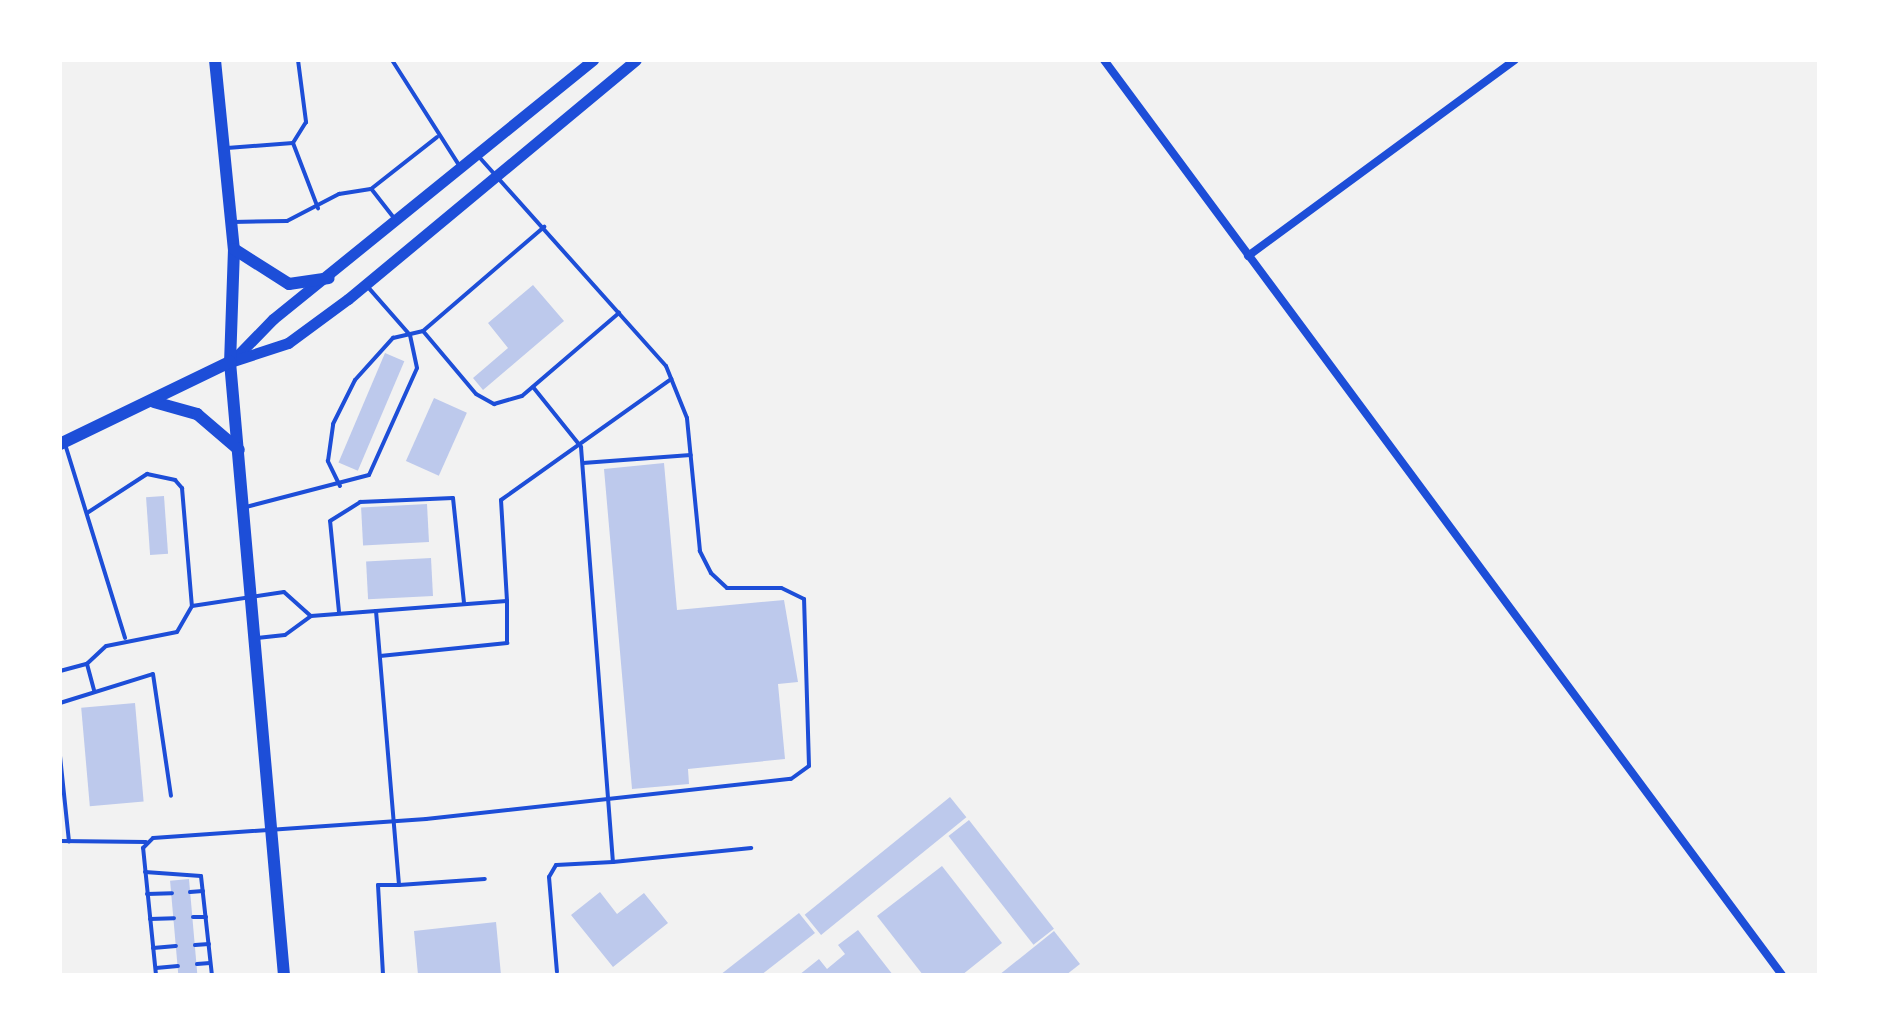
<!DOCTYPE html>
<html>
<head>
<meta charset="utf-8">
<style>
  body { margin:0 }
  #map { position:relative; width:1879px; height:1035px; overflow:hidden; background:#f2f2f2; font-family:Helvetica,sans-serif }
  div>[style] { position:absolute }
  [style*='--x'] { left:calc(var(--x)*1px); top:calc(var(--y)*1px); width:calc(var(--w)*1px); rotate:calc(var(--a)*1deg) }
  .building>* { inset:0; background:#bdc9ec; transform-origin:0 0 }
  .service>* { height:4px; margin:-2px; padding:0 2px; transform-origin:2px; border-radius:2px; background:#1d4ed8 }
  .minor>* { height:8px; margin:-4px; padding:0 4px; transform-origin:4px; border-radius:4px; background:#1d4ed8 }
  .secondary>* { height:11px; margin:-5.5px; padding:0 5.5px; transform-origin:5.5px; border-radius:5.5px; background:#1d4ed8 }
  .primary>* { height:12px; margin:-6px; padding:0 6px; transform-origin:6px; border-radius:6px; background:#1d4ed8 }
  span { translate:-50% -50%; white-space:nowrap; text-align:center; line-height:1.15; -webkit-text-stroke:8px #fff; paint-order:stroke }
  .frame { position:absolute; inset:0; border:62px solid #fff; pointer-events:none }
</style>
</head>
<body>
<div id="map">
  <div class="building">
    <i style="clip-path:polygon(533px 285px,564px 321px,483px 390px,473px 378px,508px 348px,488px 323px)"></i>
    <i style="left:385px;top:353px;width:21px;height:119px;rotate:23deg"></i>
    <i style="left:434px;top:398px;width:36px;height:69px;rotate:24deg"></i>
    <i style="clip-path:polygon(664px 463px,677px 610px,784px 600px,798px 682px,778px 684px,785px 759px,688px 769px,689px 784px,632px 789px,604px 469px)"></i>
    <i style="left:164px;top:496px;width:58px;height:18px;rotate:86deg"></i>
    <i style="left:427px;top:504px;width:38px;height:66px;rotate:87deg"></i>
    <i style="left:431px;top:558px;width:38px;height:65px;rotate:87deg"></i>
    <i style="left:135px;top:703px;width:99px;height:54px;rotate:85deg"></i>
    <i style="left:950px;top:797px;width:26px;height:187px;rotate:51deg"></i>
    <i style="left:969px;top:820px;width:138px;height:26px;rotate:52deg"></i>
    <i style="clip-path:polygon(942px 866px,1002px 943px,962px 975px,923px 975px,877px 916px)"></i>
    <i style="left:189px;top:879px;width:96px;height:19px;rotate:85deg"></i>
    <i style="clip-path:polygon(600px 892px,617px 914px,644px 893px,668px 923px,613px 967px,571px 915px)"></i>
    <i style="clip-path:polygon(799px 913px,815px 933px,761px 975px,720px 975px)"></i>
    <i style="clip-path:polygon(496px 922px,501px 975px,418px 975px,414px 931px)"></i>
    <i style="clip-path:polygon(858px 930px,893px 975px,799px 975px,819px 959px,827px 969px,845px 954px,838px 945px)"></i>
    <i style="clip-path:polygon(1054px 931px,1080px 964px,1066px 975px,999px 975px)"></i>
  </div>
  <div class="service">
    <i style="--x:298;--y:60;--w:63;--a:82.6"></i>
    <i style="--x:306;--y:122;--w:25;--a:122"></i>
    <i style="--x:293;--y:143;--w:70;--a:69"></i>
    <i style="--x:392;--y:60;--w:125;--a:57.5"></i>
    <i style="--x:227;--y:148;--w:66;--a:-4.3"></i>
    <i style="--x:394;--y:218;--w:37;--a:-128"></i>
    <i style="--x:371;--y:189;--w:84;--a:-38.2"></i>
    <i style="--x:232;--y:222;--w:55;--a:-1"></i>
    <i style="--x:287;--y:221;--w:59;--a:-27.4"></i>
    <i style="--x:339;--y:194;--w:32;--a:-9"></i>
    <i style="--x:423;--y:331;--w:82;--a:49.9"></i>
    <i style="--x:476;--y:394;--w:21;--a:29"></i>
    <i style="--x:494;--y:404;--w:29;--a:-16"></i>
    <i style="--x:522;--y:396;--w:128;--a:-40.6"></i>
    <i style="--x:533;--y:387;--w:77;--a:51.3"></i>
    <i style="--x:581;--y:447;--w:416;--a:85.6"></i>
    <i style="--x:613;--y:862;--w:57;--a:177"></i>
    <i style="--x:556;--y:865;--w:14;--a:120"></i>
    <i style="--x:549;--y:877;--w:95;--a:85.2"></i>
    <i style="--x:65;--y:444;--w:203;--a:72.8"></i>
    <i style="--x:583;--y:463;--w:108;--a:-4.2"></i>
    <i style="--x:340;--y:486;--w:28;--a:-116"></i>
    <i style="--x:328;--y:461;--w:37;--a:-82"></i>
    <i style="--x:333;--y:424;--w:49;--a:-63.4"></i>
    <i style="--x:355;--y:380;--w:57;--a:-47.9"></i>
    <i style="--x:393;--y:338;--w:31;--a:-13"></i>
    <i style="--x:423;--y:331;--w:160;--a:-40.7"></i>
    <i style="--x:246;--y:507;--w:127;--a:-14.6"></i>
    <i style="--x:369;--y:475;--w:117;--a:-65.8"></i>
    <i style="--x:417;--y:368;--w:34;--a:-102"></i>
    <i style="--x:410;--y:335;--w:65;--a:-131.3"></i>
    <i style="--x:87;--y:513;--w:72;--a:-33"></i>
    <i style="--x:147;--y:474;--w:29;--a:12"></i>
    <i style="--x:175;--y:480;--w:11;--a:49"></i>
    <i style="--x:182;--y:488;--w:118;--a:85.2"></i>
    <i style="--x:192;--y:606;--w:30;--a:120"></i>
    <i style="--x:177;--y:632;--w:72;--a:168.8"></i>
    <i style="--x:106;--y:646;--w:26;--a:137"></i>
    <i style="--x:87;--y:664;--w:27;--a:75"></i>
    <i style="--x:192;--y:606;--w:93;--a:-8.7"></i>
    <i style="--x:284;--y:592;--w:36;--a:42"></i>
    <i style="--x:376;--y:611;--w:131;--a:-4.4"></i>
    <i style="--x:507;--y:601;--w:101;--a:-93.4"></i>
    <i style="--x:501;--y:500;--w:209;--a:-35.4"></i>
    <i style="--x:339;--y:612;--w:91;--a:-95.6"></i>
    <i style="--x:330;--y:521;--w:36;--a:-32"></i>
    <i style="--x:360;--y:502;--w:93;--a:-2.5"></i>
    <i style="--x:453;--y:498;--w:105;--a:84"></i>
    <i style="--x:257;--y:638;--w:28;--a:-6"></i>
    <i style="--x:285;--y:635;--w:32;--a:-36"></i>
    <i style="--x:311;--y:616;--w:65;--a:-4.4"></i>
    <i style="--x:376;--y:611;--w:275;--a:85.2"></i>
    <i style="--x:399;--y:885;--w:21;--a:180"></i>
    <i style="--x:378;--y:885;--w:90;--a:86.8"></i>
    <i style="--x:380;--y:656;--w:128;--a:-5.8"></i>
    <i style="--x:507;--y:643;--w:42;--a:-90"></i>
    <i style="--x:60;--y:671;--w:28;--a:-15"></i>
    <i style="--x:60;--y:703;--w:97;--a:-17.3"></i>
    <i style="--x:153;--y:674;--w:123;--a:81.6"></i>
    <i style="--x:60;--y:756;--w:86;--a:84"></i>
    <i style="--x:60;--y:841;--w:86;--a:0.7"></i>
    <i style="--x:613;--y:862;--w:139;--a:-5.8"></i>
    <i style="--x:145;--y:872;--w:56;--a:4.1"></i>
    <i style="--x:201;--y:876;--w:100;--a:83.7"></i>
    <i style="--x:399;--y:885;--w:86;--a:-4"></i>
    <i style="--x:190;--y:892;--w:13;--a:-4"></i>
    <i style="--x:147;--y:894;--w:25;--a:-2"></i>
    <i style="--x:193;--y:917;--w:13;--a:0"></i>
    <i style="--x:150;--y:919;--w:24;--a:-2"></i>
    <i style="--x:195;--y:945;--w:14;--a:-4"></i>
    <i style="--x:153;--y:948;--w:23;--a:-5"></i>
    <i style="--x:197;--y:964;--w:13;--a:-4"></i>
    <i style="--x:156;--y:968;--w:22;--a:-5"></i>
    <i style="--x:156;--y:975;--w:128;--a:-95.8"></i>
    <i style="--x:143;--y:848;--w:14;--a:-45"></i>
    <i style="--x:153;--y:838;--w:274;--a:-4"></i>
    <i style="--x:426;--y:819;--w:367;--a:-6.3"></i>
    <i style="--x:791;--y:779;--w:22;--a:-36"></i>
    <i style="--x:809;--y:766;--w:167;--a:-91.7"></i>
    <i style="--x:804;--y:599;--w:25;--a:-154"></i>
    <i style="--x:781;--y:588;--w:54;--a:180"></i>
    <i style="--x:727;--y:588;--w:22;--a:-137"></i>
    <i style="--x:711;--y:573;--w:25;--a:-117"></i>
    <i style="--x:700;--y:551;--w:134;--a:-95.6"></i>
    <i style="--x:687;--y:418;--w:56;--a:-112"></i>
    <i style="--x:666;--y:366;--w:282;--a:-131.8"></i>
  </div>
  <div class="minor">
    <i style="--x:1104;--y:60;--w:1139;--a:53.46"></i>
    <i style="--x:1248;--y:256;--w:331;--a:-36.3"></i>
  </div>
  <div class="secondary">
    <i style="--x:234;--y:359;--w:56;--a:-45.7"></i>
    <i style="--x:273;--y:319;--w:412;--a:-39"></i>
    <i style="--x:230;--y:362;--w:61;--a:-18.1"></i>
    <i style="--x:288;--y:343;--w:74;--a:-36.3"></i>
    <i style="--x:348;--y:299;--w:374;--a:-39.7"></i>
  </div>
  <div class="primary">
    <i style="--x:215;--y:60;--w:190;--a:84.3"></i>
    <i style="--x:234;--y:249;--w:113;--a:92"></i>
    <i style="--x:230;--y:362;--w:615;--a:84.97"></i>
    <i style="--x:234;--y:249;--w:65;--a:32.5"></i>
    <i style="--x:289;--y:284;--w:40;--a:-8.5"></i>
    <i style="--x:154;--y:402;--w:45;--a:15.6"></i>
    <i style="--x:197;--y:414;--w:55;--a:40.6"></i>
    <i style="--x:60;--y:444;--w:189;--a:-25.8"></i>
  </div>
  <div class="frame"></div>
</div>
</body>
</html>
